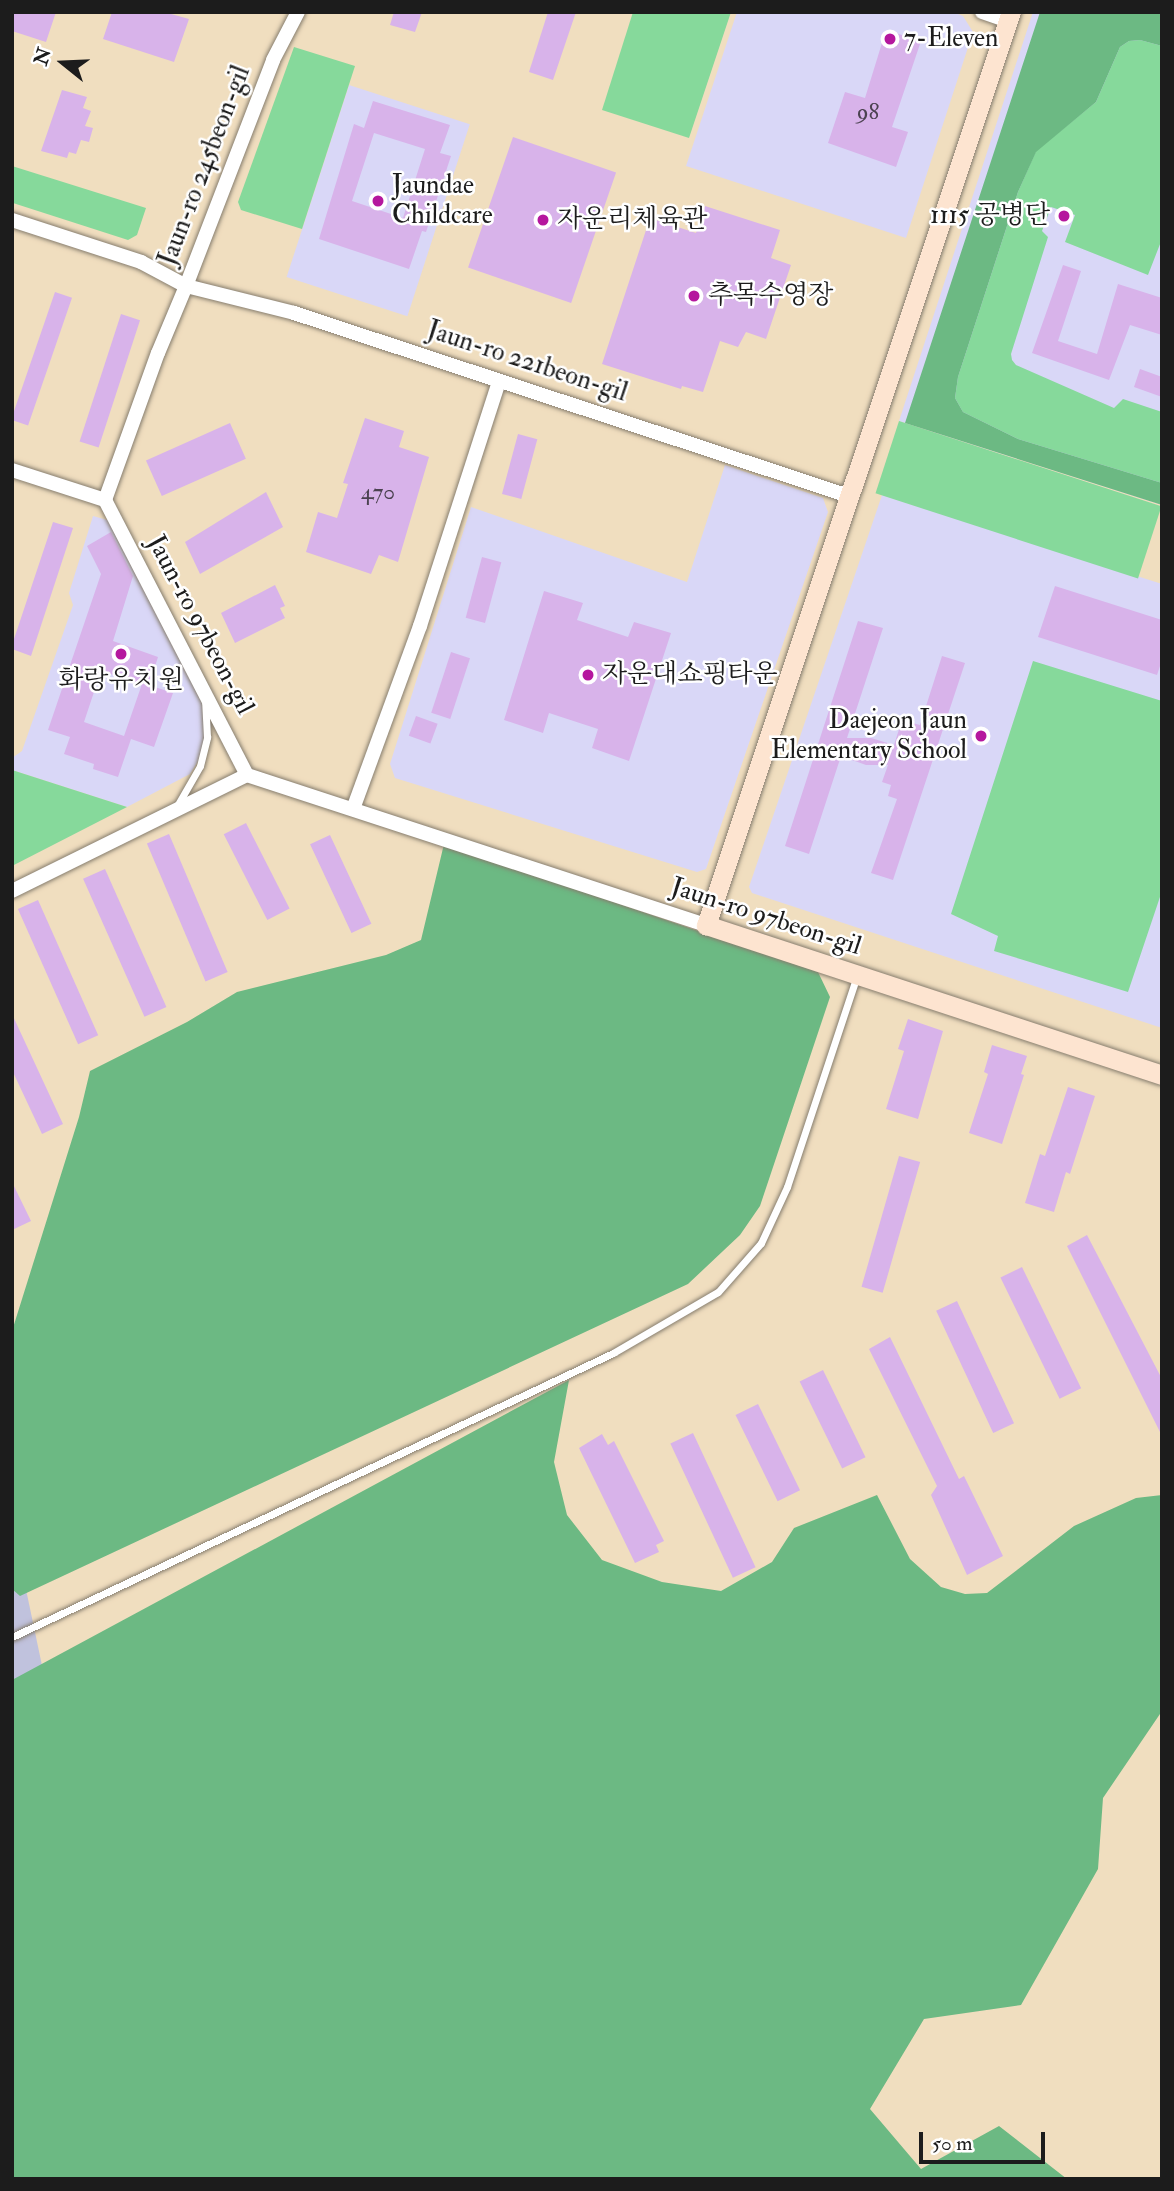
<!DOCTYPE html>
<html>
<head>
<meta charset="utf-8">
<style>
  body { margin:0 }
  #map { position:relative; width:1174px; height:2191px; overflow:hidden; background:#f0debf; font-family:"IM FELL Double Pica","Noto Serif KR",serif }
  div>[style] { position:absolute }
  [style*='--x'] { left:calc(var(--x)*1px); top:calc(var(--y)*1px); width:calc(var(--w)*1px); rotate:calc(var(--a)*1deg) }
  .built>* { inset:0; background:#d9d7f7; transform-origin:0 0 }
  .industrial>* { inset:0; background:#c0c2dd }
  .green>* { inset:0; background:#86d99b; transform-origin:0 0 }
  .forest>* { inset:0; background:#6cb983 }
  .building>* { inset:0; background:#d8b3ea; transform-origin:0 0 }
  .roads { filter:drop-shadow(0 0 2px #867d6e) drop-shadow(0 0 2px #867d6e) }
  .lane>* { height:7px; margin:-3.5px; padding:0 3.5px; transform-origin:3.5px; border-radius:3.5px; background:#fff }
  .street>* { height:14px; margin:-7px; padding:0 7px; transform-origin:7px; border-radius:7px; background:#fff }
  .secondary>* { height:19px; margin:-9.5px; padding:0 9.5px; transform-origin:9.5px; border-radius:9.5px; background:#fde4d0 }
  .dots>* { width:19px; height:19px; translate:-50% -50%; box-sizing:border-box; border:4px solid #fff; border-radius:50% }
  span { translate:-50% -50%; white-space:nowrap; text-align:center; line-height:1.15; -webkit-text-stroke:5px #fff; paint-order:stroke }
  .number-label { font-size:23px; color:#4b4250 }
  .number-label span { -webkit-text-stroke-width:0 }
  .poi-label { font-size:26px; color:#1c1c1c }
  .left { translate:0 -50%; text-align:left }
  .right { translate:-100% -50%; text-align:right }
  .street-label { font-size:26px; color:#1c1c1c }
  .frame { position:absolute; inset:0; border:14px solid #1c1c1c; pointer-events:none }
  .north { position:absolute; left:28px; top:28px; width:70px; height:70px; -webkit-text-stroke:5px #fff; paint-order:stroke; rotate:288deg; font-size:19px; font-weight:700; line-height:28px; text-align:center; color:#1c1c1c }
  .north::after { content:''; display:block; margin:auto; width:24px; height:32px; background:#1c1c1c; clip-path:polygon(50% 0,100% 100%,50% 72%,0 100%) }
  .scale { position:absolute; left:919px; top:2132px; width:126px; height:32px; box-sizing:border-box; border:4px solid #1c1c1c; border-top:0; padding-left:9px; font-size:21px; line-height:24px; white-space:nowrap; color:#1c1c1c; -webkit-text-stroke:5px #fff; paint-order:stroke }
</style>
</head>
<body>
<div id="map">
  <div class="built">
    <i style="clip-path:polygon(737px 12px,953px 12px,963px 16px,973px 32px,906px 238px,686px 166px)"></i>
    <i style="clip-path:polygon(1033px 12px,1162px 12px,1162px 505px,899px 421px)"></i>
    <i style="left:349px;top:85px;width:127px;height:202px;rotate:18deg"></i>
    <i style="clip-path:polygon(725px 465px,823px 498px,828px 512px,706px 869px,697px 872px,395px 778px,390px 764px,471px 507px,687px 582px)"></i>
    <i style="clip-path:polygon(882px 495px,1162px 584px,1162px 1028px,752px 893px,749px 887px)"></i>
    <i style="clip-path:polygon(93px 516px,118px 523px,213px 716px,207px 747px,190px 774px,127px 807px,12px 770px,12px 758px,22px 751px,73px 605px,69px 593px)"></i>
  </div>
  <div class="industrial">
    <i style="clip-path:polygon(12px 1523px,68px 1789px,12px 1834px)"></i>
  </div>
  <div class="green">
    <i style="clip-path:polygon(633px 12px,731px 12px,689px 138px,602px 110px)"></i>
    <i style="clip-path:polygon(1140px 40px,1162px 46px,1162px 239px,1148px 275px,1065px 242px,1075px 215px,1051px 207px,1042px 231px,1048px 237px,1011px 354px,1012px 360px,1016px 365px,1114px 408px,1123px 399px,1162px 412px,1162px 483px,1018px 439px,963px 412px,955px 398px,958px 377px,1018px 192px,1036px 151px,1096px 102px,1120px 47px,1129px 41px)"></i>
    <i style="clip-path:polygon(294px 47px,355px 66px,302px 229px,241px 210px,238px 202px)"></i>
    <i style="clip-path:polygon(12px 166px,146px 208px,137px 235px,128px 240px,13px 203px)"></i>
    <i style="left:899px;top:421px;width:276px;height:76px;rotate:18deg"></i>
    <i style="clip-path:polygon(1033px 661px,1162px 701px,1162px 891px,1128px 992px,994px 951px,998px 936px,951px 914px)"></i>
    <i style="clip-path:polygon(12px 770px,127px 807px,12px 866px)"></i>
  </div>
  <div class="forest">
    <i style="clip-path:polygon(1040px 12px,1162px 12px,1162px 46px,1140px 40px,1129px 41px,1120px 47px,1096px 102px,1036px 152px,1018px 192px,958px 377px,955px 398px,963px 412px,1018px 439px,1162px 483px,1162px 505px,905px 423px)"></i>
    <i style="clip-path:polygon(444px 844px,818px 972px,830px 997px,760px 1206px,740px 1235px,688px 1284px,20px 1596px,12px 1589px,12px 1331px,79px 1117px,90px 1071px,187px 1022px,237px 992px,386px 955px,421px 940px)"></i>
    <i style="clip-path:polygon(569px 1380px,554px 1462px,567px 1515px,602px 1560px,662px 1582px,721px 1591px,772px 1562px,794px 1528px,877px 1495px,910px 1559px,941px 1587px,965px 1594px,987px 1593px,1074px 1526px,1136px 1498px,1162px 1495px,1162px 1711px,1103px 1798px,1098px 1869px,1021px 2005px,924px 2019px,870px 2109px,921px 2169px,999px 2126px,1067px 2179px,12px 2179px,12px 1680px)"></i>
  </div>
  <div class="building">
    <i style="clip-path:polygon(12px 12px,56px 12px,46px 42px,12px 31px)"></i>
    <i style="clip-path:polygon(112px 12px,164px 12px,189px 19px,174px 62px,103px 39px)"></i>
    <i style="clip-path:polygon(394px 12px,422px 12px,415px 32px,390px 25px)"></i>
    <i style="clip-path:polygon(548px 12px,576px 12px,553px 80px,529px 72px)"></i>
    <i style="clip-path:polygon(886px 30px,921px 41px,892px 127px,908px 132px,896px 167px,828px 143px,845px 92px,865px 98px)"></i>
    <i style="clip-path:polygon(62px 90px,87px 97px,83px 108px,91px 111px,85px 126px,93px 128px,89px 142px,81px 140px,76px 154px,69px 152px,67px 158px,41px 151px)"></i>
    <i style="clip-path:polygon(evenodd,373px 101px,450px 125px,440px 153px,451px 156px,426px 232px,422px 231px,409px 269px,319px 239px,354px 124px,364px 128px,373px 101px,374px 133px,425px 149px,403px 218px,352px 201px,374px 133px)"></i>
    <i style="left:513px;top:137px;width:109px;height:138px;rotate:19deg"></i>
    <i style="clip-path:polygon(705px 206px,780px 230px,771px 258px,791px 265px,766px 339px,746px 332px,738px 347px,720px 341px,703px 392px,682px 386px,681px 389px,602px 364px,650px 218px,696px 233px)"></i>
    <i style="clip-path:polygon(1063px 265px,1081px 271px,1058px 341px,1097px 354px,1118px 284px,1162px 298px,1162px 335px,1130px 325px,1109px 380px,1032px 353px)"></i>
    <i style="left:55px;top:292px;width:18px;height:135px;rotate:19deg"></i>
    <i style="left:121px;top:314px;width:20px;height:134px;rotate:18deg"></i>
    <i style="clip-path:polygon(1140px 369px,1162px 377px,1162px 397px,1134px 387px)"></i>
    <i style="clip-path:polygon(365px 418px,404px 431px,399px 447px,429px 457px,398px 562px,379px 555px,371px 574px,306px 552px,318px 512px,337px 518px,348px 484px,343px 483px)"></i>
    <i style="left:230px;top:423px;width:39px;height:92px;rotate:66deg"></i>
    <i style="left:518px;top:434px;width:20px;height:62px;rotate:15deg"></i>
    <i style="clip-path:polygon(266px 492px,283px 527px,200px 574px,185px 542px)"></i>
    <i style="clip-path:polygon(53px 522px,73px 528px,31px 656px,12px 649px,12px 645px)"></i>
    <i style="clip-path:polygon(evenodd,111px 532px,133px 576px,113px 641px,158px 657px,149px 685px,173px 693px,154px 747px,131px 739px,118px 777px,93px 769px,94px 764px,64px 754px,70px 737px,48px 730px,101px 574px,87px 546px,111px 532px,101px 671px,142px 684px,124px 736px,84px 722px,101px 671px)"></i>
    <i style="left:482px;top:557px;width:20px;height:63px;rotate:15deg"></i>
    <i style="clip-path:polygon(275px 585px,285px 606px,280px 608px,285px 618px,235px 643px,221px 613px)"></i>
    <i style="clip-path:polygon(1055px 586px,1162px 620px,1162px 660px,1157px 675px,1038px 637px)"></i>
    <i style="clip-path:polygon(544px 591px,583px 603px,577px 620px,628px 637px,634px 622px,671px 633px,629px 761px,592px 748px,598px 729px,549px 713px,543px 733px,504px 720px)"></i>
    <i style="clip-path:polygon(858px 621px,883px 628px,847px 738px,871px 738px,894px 745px,902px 720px,920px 725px,942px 656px,965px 663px,893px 880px,871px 873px,897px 799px,888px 796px,891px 785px,882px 782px,888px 765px,866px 765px,841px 756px,809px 854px,785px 846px)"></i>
    <i style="left:451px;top:652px;width:20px;height:64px;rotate:18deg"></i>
    <i style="left:416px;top:716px;width:23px;height:21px;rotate:20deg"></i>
    <i style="left:246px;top:823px;width:96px;height:25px;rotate:63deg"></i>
    <i style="left:169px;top:834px;width:150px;height:24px;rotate:67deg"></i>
    <i style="left:330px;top:835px;width:98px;height:22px;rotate:65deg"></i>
    <i style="left:105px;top:869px;width:151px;height:24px;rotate:66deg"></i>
    <i style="left:38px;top:900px;width:148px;height:22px;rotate:66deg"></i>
    <i style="clip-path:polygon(12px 1014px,63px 1124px,42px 1134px,12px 1070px)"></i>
    <i style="clip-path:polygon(908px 1019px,943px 1031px,918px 1119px,886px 1109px,904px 1051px,898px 1049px)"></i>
    <i style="clip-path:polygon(992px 1045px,1027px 1056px,1021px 1074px,1024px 1075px,1002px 1144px,969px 1133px,988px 1074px,984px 1072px)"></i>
    <i style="clip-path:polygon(1068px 1087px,1095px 1096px,1070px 1174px,1066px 1172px,1054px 1212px,1025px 1203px,1040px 1154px,1045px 1156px)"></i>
    <i style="left:899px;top:1156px;width:22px;height:136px;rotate:16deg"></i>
    <i style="clip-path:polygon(12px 1182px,31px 1221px,12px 1230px)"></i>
    <i style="clip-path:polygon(1087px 1235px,1162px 1379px,1162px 1436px,1067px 1246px)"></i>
    <i style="left:1022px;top:1267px;width:135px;height:24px;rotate:64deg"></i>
    <i style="left:957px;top:1301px;width:135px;height:23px;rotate:65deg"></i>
    <i style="clip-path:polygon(890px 1337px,959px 1479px,964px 1476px,1003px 1556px,967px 1575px,931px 1495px,937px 1486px,869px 1349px)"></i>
    <i style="left:823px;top:1370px;width:97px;height:26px;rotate:64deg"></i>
    <i style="left:758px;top:1404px;width:96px;height:25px;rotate:64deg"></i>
    <i style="left:693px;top:1433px;width:148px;height:25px;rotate:65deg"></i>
    <i style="clip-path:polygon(602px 1434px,608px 1445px,614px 1441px,664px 1541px,656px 1545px,659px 1552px,635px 1563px,579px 1448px)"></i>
  </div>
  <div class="roads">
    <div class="lane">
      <i style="--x:177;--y:806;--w:46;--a:-60.1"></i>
      <i style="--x:200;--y:766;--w:30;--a:-76"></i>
      <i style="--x:207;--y:737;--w:34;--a:-93"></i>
      <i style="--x:12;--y:1637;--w:665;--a:-25.29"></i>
      <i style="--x:613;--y:1353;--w:121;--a:-30.2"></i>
      <i style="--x:718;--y:1292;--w:65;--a:-48.7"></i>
      <i style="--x:761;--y:1243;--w:62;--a:-65.1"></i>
      <i style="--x:787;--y:1187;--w:223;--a:-71.7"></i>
    </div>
    <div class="street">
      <i style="--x:982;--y:12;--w:28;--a:19"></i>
      <i style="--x:12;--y:220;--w:136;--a:18"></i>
      <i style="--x:141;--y:262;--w:51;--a:28.1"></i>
      <i style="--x:186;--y:286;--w:242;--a:-68.9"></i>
      <i style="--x:273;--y:60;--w:54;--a:-62.5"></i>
      <i style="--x:12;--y:470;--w:98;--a:17.9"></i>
      <i style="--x:105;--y:500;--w:309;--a:62.7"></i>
      <i style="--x:105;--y:500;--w:156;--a:-70.2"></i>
      <i style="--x:158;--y:353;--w:73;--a:-67.3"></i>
      <i style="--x:186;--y:286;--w:111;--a:14"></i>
      <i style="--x:294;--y:313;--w:584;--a:18.25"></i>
      <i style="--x:353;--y:809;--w:195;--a:-69.9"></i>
      <i style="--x:420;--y:626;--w:257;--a:-72.1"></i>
      <i style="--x:12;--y:891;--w:262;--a:-26.3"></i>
      <i style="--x:247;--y:775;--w:483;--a:18.1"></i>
    </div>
    <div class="secondary">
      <i style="--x:1011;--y:12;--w:963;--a:108.47"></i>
      <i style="--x:706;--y:925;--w:480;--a:18.2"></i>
    </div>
  </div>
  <div class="dots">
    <i style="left:890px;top:39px;background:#b5179e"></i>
    <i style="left:378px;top:201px;background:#b5179e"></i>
    <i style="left:1064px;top:216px;background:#b5179e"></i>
    <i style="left:543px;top:220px;background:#b5179e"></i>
    <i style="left:694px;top:296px;background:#b5179e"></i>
    <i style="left:121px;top:654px;background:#b5179e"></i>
    <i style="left:588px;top:675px;background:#b5179e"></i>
    <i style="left:981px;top:736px;background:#b5179e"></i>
  </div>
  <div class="number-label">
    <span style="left:868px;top:112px">98</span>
    <span style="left:378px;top:492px">470</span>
  </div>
  <div class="poi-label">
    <span class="left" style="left:904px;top:39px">7-Eleven</span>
    <span class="left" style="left:392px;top:201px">Jaundae<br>Childcare</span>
    <span class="right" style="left:1050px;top:216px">1115 공병단</span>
    <span class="left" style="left:557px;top:220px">자운리체육관</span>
    <span class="left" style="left:708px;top:296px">추목수영장</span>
    <span class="left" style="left:602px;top:675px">자운대쇼핑타운</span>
    <span style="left:121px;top:681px">화랑유치원</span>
    <span class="right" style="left:967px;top:736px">Daejeon Jaun<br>Elementary School</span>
  </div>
  <div class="street-label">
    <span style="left:205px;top:166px;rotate:-69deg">Jaun-ro 245beon-gil</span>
    <span style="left:527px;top:362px;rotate:18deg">Jaun-ro 221beon-gil</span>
    <span style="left:200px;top:625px;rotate:62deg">Jaun-ro 97beon-gil</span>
    <span style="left:766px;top:917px;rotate:18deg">Jaun-ro 97beon-gil</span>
  </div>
  <div class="frame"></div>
  <div class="north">N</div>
  <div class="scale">50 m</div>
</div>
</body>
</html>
